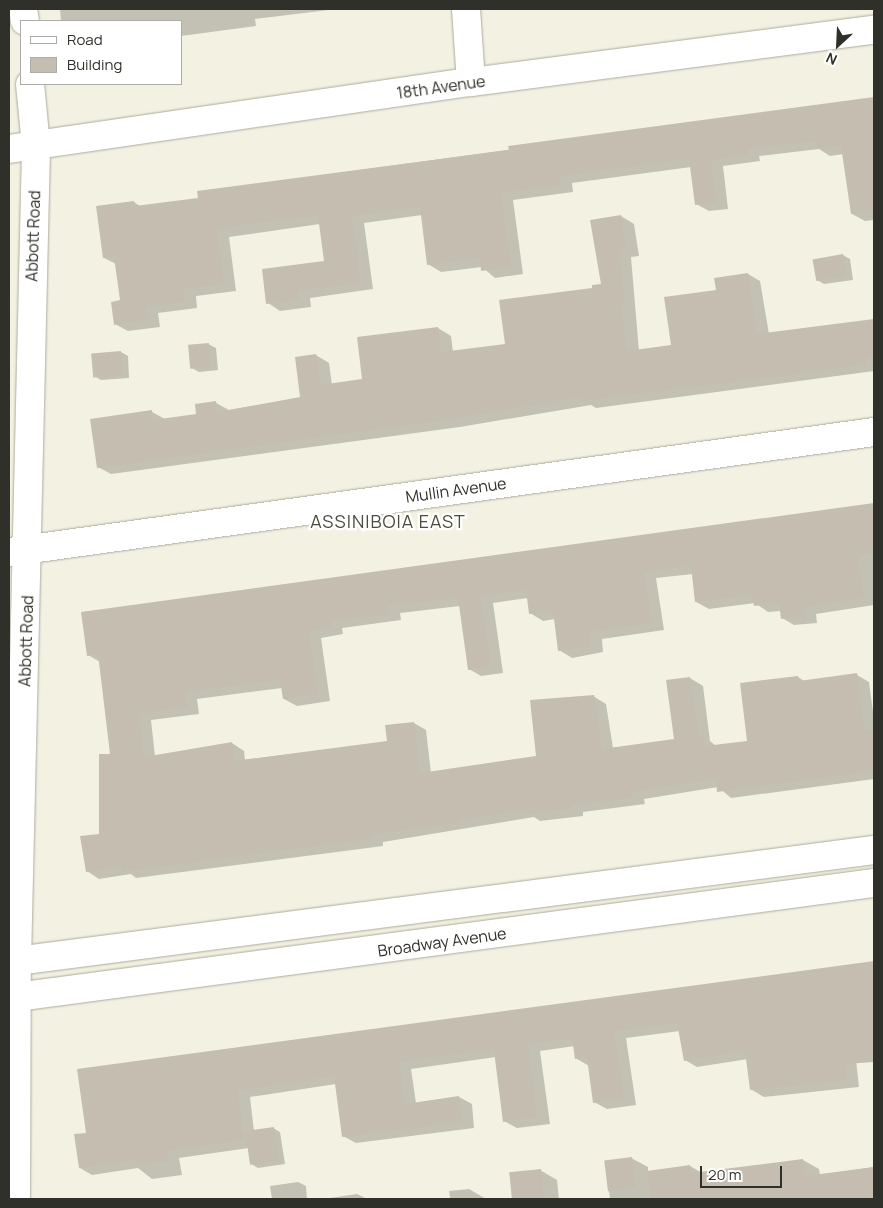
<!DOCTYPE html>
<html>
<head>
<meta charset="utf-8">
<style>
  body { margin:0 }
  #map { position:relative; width:883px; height:1208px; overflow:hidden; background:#f3f2e2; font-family:Manrope,sans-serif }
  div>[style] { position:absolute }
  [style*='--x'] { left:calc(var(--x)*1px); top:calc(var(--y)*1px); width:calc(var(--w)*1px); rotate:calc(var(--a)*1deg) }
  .shadow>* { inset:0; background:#0003 }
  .building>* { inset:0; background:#c5beb0; transform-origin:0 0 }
  .roads { filter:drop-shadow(0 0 1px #acab9c) drop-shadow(0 0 1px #acab9c) }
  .minor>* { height:28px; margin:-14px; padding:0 14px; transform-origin:14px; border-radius:14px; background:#fff }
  span { translate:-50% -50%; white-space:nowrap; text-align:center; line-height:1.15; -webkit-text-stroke:4.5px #fff; paint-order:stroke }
  .street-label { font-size:16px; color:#30302a }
  .neighbourhood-label { font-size:18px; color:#4c4b3e; letter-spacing:1px }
  .frame { position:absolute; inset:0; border:10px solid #30302a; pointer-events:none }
  .legend { position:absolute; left:20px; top:20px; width:162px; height:65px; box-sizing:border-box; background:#fff; border:1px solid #acacaa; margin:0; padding:6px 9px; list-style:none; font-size:15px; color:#30302a }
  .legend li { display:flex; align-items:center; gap:10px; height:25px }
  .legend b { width:25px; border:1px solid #acacaa }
  .north { position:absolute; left:813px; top:20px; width:50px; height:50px; -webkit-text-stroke:4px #fff; paint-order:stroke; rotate:205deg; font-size:14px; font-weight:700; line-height:20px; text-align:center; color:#30302a }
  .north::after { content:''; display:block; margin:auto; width:18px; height:22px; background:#30302a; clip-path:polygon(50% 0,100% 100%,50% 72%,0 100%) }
  .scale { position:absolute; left:700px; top:1166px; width:82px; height:22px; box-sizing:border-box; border:2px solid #30302a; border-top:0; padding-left:6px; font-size:15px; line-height:18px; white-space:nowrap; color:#30302a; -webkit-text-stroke:4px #fff; paint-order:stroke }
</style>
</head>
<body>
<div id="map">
  <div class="shadow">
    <i style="clip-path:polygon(60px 9px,337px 9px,255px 19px,256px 26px,181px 36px,181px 21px,61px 21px)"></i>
    <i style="clip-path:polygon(874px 100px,874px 220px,865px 221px,852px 214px,844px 154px,830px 156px,819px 149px,759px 156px,760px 161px,723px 166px,728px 209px,709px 211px,696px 204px,691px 167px,572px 183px,573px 192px,513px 200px,523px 274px,495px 278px,482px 267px,441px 272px,428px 264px,422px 215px,364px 223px,373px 289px,310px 298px,311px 307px,280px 311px,268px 303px,325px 262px,320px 224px,229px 237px,236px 291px,196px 296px,197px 308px,158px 313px,160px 327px,128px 331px,115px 324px,121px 301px,116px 264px,104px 258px,134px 202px,141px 207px,200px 199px,199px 192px)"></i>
    <i style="clip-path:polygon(621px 216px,634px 224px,639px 256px,631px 257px,639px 351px,673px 346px,717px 291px,748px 274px,760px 281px,769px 334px,874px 320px,874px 371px,596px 408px,591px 405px,460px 427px,111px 474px,98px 467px,152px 412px,165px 419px,197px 415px,216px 403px,229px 410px,301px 398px,316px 355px,329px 363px,332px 385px,363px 380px,438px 328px,451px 336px,453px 352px,506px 345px,602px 285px)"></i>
    <i style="clip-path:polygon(843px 255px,850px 259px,853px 280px,824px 284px,817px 280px)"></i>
    <i style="clip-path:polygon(208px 344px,216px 348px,218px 370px,199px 372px,192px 368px)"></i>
    <i style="clip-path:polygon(121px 352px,128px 356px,129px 378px,101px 380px,94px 376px)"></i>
    <i style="clip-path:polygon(874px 504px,874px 605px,816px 614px,817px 623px,794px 625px,782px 618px,781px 611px,768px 612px,755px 603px,709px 609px,696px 602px,693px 574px,656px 578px,664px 630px,602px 639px,603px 652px,572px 658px,559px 650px,555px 619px,543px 621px,530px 613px,528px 598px,493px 603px,503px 673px,481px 676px,469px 669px,460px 606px,400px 613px,401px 620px,342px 628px,343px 634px,321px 638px,330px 701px,297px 706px,284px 699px,282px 688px,197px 699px,199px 714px,151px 720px,155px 756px,232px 743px,244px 751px,245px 760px,388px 742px,414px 723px,426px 730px,431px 773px,538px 757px,593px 696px,606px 704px,613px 748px,675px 740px,690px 678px,703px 686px,710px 741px,716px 746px,749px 742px,798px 677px,806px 682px,857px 675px,869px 682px,874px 719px,874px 779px,731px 798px,718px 787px,644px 799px,645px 804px,583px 812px,583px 816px,540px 821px,534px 817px,383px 842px,383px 846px,136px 878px,131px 874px,99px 879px,87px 871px,100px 835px,112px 755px,100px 662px,88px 655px,82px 613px)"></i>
    <i style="clip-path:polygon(874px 963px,874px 1057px,856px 1060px,859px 1087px,764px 1097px,752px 1090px,748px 1059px,697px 1067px,685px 1060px,680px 1031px,626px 1038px,636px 1105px,607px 1109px,594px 1102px,589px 1066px,577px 1059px,575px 1046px,540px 1051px,550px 1124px,517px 1128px,504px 1121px,496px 1057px,411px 1069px,416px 1103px,459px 1097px,472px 1104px,474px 1128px,356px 1143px,343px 1136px,336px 1084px,250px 1097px,254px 1131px,273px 1128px,280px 1132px,285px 1164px,258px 1168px,251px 1164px,249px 1148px,179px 1158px,182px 1175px,152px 1179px,138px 1168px,92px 1175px,80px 1168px,87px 1134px,78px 1070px)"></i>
    <i style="clip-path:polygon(631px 1158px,648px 1167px,648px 1172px,690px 1166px,702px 1173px,803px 1160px,819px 1169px,820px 1175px,874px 1167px,874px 1199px,610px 1199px,605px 1161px)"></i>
    <i style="clip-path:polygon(540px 1170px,557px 1180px,559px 1199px,514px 1199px,511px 1174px)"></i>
    <i style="clip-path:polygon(298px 1182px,306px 1186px,307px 1199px,272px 1199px,270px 1186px)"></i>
    <i style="clip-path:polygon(469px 1189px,486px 1199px,442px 1199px,450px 1198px,449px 1191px)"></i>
    <i style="clip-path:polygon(357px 1194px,367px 1199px,323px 1199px)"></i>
  </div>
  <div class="building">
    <i style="clip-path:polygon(874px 97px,874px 211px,851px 214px,841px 146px,816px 149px,815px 141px,747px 149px,748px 155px,711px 160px,716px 202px,695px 205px,689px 159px,591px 172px,560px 177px,561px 185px,501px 193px,511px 267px,481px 271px,480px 258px,427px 265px,420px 207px,352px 216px,361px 283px,298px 291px,299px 300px,266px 304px,262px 269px,324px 261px,318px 216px,254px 223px,217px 230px,224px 284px,184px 289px,185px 302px,146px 306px,148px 320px,114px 325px,111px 302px,120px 300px,114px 257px,103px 258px,96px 206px,134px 201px,135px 206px,198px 198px,197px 191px,509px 150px,508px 146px)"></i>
    <i style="clip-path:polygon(621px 215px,626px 249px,619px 250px,625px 302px,621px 303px,627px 351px,671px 345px,664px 297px,716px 290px,714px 278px,748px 273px,757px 334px,874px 319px,874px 358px,866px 359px,866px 364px,783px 376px,582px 401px,582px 397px,446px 420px,97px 468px,90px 419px,152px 410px,153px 420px,196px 414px,195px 404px,216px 401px,218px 412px,300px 397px,295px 357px,316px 354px,320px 385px,362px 379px,357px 337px,438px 327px,441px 352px,505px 344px,499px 300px,592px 288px,592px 285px,601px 284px,590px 220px)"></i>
    <i style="left:843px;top:254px;width:22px;height:31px;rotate:80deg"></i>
    <i style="left:209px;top:343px;width:24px;height:21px;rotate:85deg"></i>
    <i style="left:121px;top:351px;width:24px;height:30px;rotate:85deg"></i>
    <i style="clip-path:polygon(874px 503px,874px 553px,858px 556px,864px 598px,804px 607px,805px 616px,781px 619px,779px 603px,754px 606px,752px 595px,695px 602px,691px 566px,644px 572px,652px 623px,589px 632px,591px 646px,558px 651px,553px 611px,529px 614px,526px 590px,481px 596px,491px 666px,468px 670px,458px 598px,388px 606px,389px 614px,330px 621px,331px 628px,309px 631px,318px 694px,283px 699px,280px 680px,185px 692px,187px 707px,139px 714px,144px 757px,232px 742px,234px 761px,387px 741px,385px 725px,414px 722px,420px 773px,536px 756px,530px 700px,594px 695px,602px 749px,674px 739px,666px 680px,690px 677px,699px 736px,703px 735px,705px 746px,747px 741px,740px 683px,798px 676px,799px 681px,857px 673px,864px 730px,874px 729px,874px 771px,717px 792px,716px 779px,632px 792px,632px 798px,571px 805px,571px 809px,526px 814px,526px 810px,460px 820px,460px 822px,371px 835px,371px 839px,153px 868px,122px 871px,122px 867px,86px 872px,80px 836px,99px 834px,99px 754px,110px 754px,98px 654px,87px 656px,81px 612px)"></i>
    <i style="clip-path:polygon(874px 961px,874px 1062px,845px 1064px,847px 1080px,750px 1090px,745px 1051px,684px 1061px,677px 1023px,614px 1031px,624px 1098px,593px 1103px,587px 1058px,575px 1059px,572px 1038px,528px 1044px,537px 1117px,503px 1122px,494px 1051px,472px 1052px,399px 1062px,405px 1104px,459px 1096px,462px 1122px,342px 1137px,334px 1076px,238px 1091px,244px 1140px,167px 1151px,168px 1161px,137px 1164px,136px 1160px,79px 1168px,74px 1134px,86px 1133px,77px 1069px)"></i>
    <i style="left:274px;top:1127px;width:34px;height:29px;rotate:82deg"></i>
    <i style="left:632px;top:1157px;width:31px;height:28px;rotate:83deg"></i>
    <i style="clip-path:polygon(803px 1159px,805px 1176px,874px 1167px,874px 1199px,651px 1199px,647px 1171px,690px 1165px,691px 1173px)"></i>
    <i style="left:541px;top:1169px;width:30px;height:32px;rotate:84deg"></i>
  </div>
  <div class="roads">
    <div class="minor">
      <i style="--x:23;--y:9;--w:12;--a:81"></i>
      <i style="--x:466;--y:9;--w:73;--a:86.1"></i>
      <i style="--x:9;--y:149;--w:467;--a:-8.3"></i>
      <i style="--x:471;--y:82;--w:406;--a:-7.4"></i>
      <i style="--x:9;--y:552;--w:873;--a:-7.9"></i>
      <i style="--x:9;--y:962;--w:872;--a:-7.38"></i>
      <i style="--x:9;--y:998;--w:873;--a:-7.57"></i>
      <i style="--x:16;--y:1199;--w:238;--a:-89.8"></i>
      <i style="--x:17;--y:961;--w:815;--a:-88.66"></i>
      <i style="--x:36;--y:146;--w:62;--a:-95.5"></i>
    </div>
  </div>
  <div class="street-label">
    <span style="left:441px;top:87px;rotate:-8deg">18th Avenue</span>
    <span style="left:33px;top:236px;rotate:-88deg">Abbott Road</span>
    <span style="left:456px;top:490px;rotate:-8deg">Mullin Avenue</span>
    <span style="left:26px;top:641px;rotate:-88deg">Abbott Road</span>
    <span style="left:442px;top:942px;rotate:-8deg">Broadway Avenue</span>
  </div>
  <div class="neighbourhood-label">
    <span style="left:388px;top:521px">ASSINIBOIA EAST</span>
  </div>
  <div class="frame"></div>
  <ul class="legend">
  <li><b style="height:6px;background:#fff"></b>Road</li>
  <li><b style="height:14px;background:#c5beb0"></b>Building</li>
  </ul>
  <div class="north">N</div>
  <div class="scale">20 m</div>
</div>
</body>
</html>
